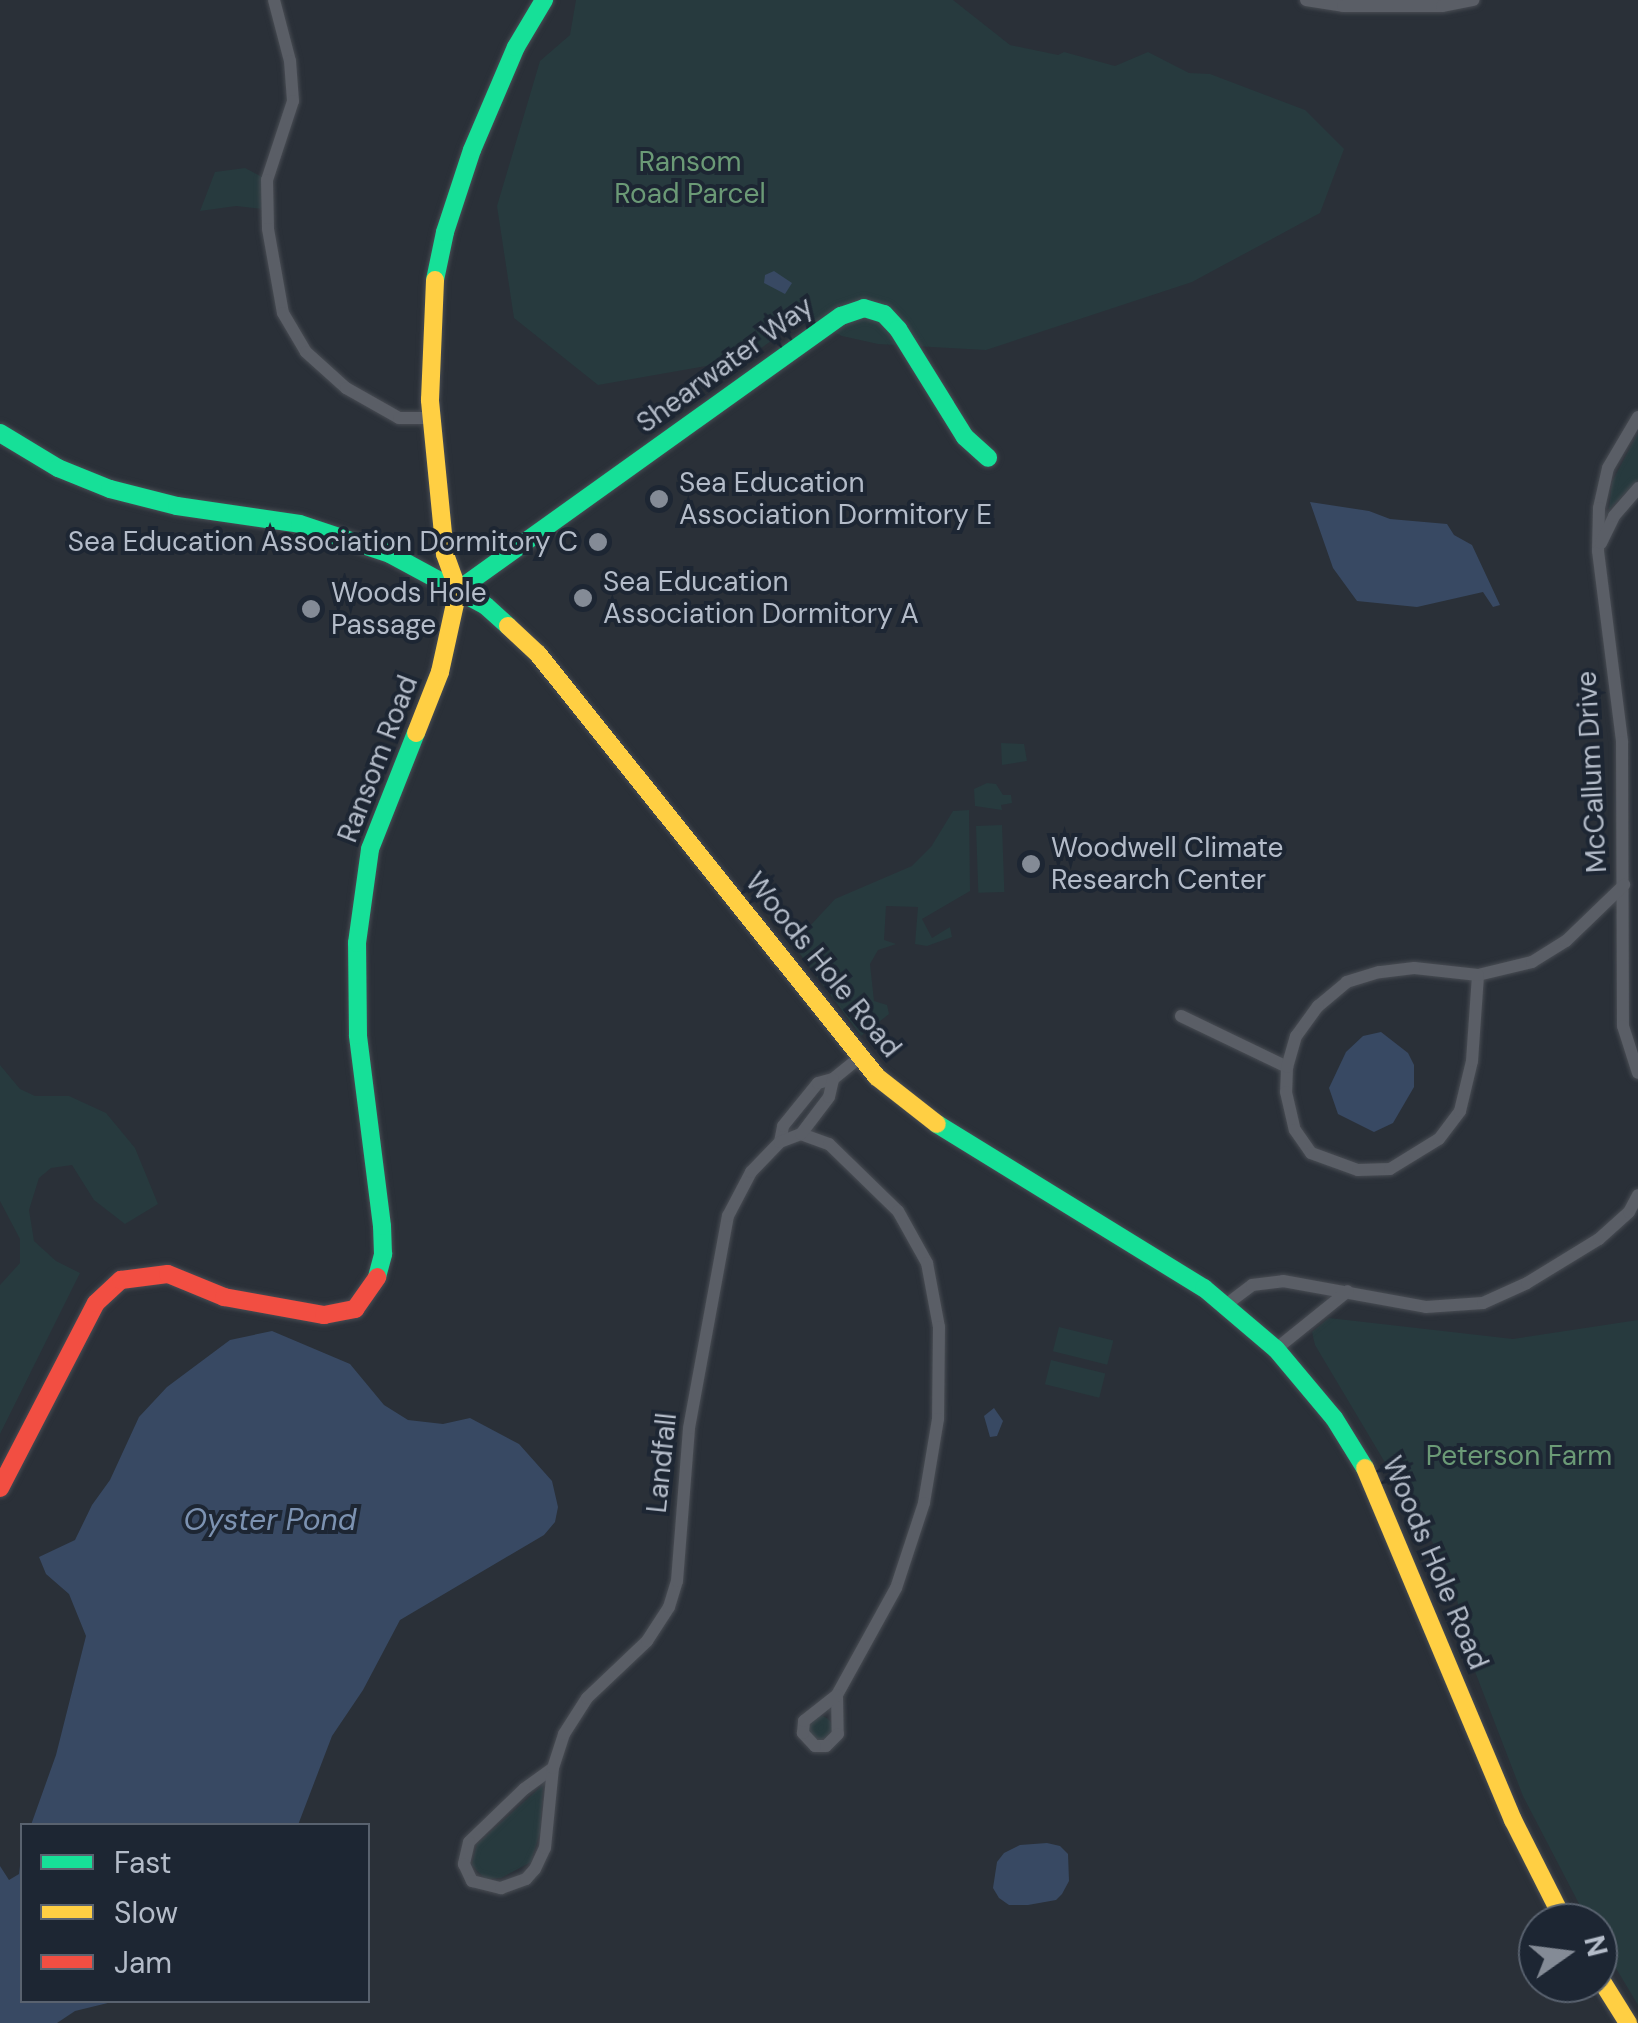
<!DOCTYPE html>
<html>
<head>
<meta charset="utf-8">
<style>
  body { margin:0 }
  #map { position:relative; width:1638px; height:2023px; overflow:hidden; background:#2a3038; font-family:"DM Sans",sans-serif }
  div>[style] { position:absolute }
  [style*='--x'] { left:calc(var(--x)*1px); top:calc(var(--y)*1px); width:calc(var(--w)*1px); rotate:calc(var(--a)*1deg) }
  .green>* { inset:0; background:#273a3e; transform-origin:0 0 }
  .round { border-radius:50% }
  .water>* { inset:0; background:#384963 }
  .roads { filter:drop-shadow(0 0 2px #484c53) drop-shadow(0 0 2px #484c53) }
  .street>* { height:12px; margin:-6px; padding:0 6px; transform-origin:6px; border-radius:6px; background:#5a5e66 }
  .fast>* { height:18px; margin:-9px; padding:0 9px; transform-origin:9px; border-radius:9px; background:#16e098 }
  .slow>* { height:18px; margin:-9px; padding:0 9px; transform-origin:9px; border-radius:9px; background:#ffcf43 }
  .jam>* { height:18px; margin:-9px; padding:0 9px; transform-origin:9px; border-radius:9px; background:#f24e42 }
  .dots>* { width:28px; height:28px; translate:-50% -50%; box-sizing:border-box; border:5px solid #1d2633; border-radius:50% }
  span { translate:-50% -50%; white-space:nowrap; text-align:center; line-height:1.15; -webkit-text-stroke:8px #1d2633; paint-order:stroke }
  .park-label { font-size:28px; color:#6b9a76 }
  .street-label { font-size:28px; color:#b4bcc9 }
  .poi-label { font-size:28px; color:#b4bcc9 }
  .left { translate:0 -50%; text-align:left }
  .right { translate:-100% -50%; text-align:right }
  .water-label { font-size:30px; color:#7c92b1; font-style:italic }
  .legend { position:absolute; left:20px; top:1823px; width:350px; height:180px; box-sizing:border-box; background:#1d2633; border:2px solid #59626f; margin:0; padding:12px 18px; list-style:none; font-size:30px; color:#b4bcc9 }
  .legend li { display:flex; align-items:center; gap:20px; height:50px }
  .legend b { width:50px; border:2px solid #59626f }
  .north { position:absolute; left:1518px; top:1903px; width:100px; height:100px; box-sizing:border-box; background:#1d2633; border:2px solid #59626f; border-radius:50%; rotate:76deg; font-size:28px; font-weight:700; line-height:40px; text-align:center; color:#b4bcc9 }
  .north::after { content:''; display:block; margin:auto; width:35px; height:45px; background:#848b96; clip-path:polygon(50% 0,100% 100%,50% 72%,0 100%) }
</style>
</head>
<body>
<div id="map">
  <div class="green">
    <i style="clip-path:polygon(576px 0,953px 0,1010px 45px,1058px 55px,1064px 52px,1115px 66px,1148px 52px,1189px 73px,1210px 74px,1305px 110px,1344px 149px,1320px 213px,1192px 282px,986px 350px,878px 344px,842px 336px,804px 317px,746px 359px,598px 385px,514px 318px,497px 206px,540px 61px,570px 35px)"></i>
    <i style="clip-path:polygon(245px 168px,262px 177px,262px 209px,236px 206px,200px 211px,215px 172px)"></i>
    <i style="clip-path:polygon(1638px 433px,1638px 480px,1609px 510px,1612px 482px)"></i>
    <i style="clip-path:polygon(1001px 743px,1024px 744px,1027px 761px,1002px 765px)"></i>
    <i style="clip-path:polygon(987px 783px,996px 784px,1003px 795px,1011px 795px,1012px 803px,1001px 805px,1002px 810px,975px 806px,974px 789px)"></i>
    <i style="clip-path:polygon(969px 810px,970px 891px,922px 919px,932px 938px,950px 927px,952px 937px,927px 946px,915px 944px,918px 907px,886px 906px,884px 940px,896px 944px,878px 950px,870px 964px,874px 1001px,887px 1005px,889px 1014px,861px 1036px,797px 950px,796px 941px,835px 899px,912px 866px,931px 847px,953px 811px)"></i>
    <i style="left:1002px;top:825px;width:67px;height:26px;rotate:88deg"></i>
    <i style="clip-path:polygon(0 1065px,20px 1089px,35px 1096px,69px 1096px,106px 1113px,135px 1148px,158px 1204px,125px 1224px,94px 1200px,72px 1165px,51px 1168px,39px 1178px,29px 1210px,34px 1241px,56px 1261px,80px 1273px,0 1434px,0 1285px,20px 1263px,20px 1239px,0 1201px)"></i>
    <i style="clip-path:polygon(1329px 1318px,1513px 1339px,1638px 1320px,1638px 2005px,1598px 1938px,1598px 1923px,1589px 1923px,1523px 1796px,1469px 1656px,1452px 1575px,1315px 1345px,1312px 1332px)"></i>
    <i style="left:1059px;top:1327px;width:56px;height:25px;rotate:14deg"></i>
    <i style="left:1051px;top:1360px;width:56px;height:25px;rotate:14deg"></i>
    <i class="round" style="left:808px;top:1716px;width:24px;height:24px"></i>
    <i style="clip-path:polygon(543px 1785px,540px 1832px,531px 1862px,501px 1878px,485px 1879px,472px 1865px,477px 1844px)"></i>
  </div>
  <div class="water">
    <i style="clip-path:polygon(774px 271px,792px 283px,785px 294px,764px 283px,765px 275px)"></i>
    <i style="clip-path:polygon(1310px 502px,1369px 511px,1390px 519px,1447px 524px,1454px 535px,1472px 545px,1500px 605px,1493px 607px,1483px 592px,1417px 607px,1357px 601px,1333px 568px)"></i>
    <i style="clip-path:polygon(1381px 1032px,1408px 1053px,1414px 1065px,1414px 1087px,1393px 1123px,1374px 1132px,1338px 1114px,1329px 1088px,1346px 1052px,1363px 1036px)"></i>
    <i style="clip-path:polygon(272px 1331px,350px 1364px,384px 1405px,408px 1420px,443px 1424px,470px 1418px,519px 1444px,552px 1481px,558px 1507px,555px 1522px,544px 1535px,400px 1620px,363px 1690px,332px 1736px,298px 1825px,31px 1825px,56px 1755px,86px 1636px,69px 1594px,46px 1574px,39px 1557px,75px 1540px,92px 1505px,110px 1480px,139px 1417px,167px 1387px,230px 1340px)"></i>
    <i style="clip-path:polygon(994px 1408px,1003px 1421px,997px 1436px,990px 1437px,984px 1416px)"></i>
    <i style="clip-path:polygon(1047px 1843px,1060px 1846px,1068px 1854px,1069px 1881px,1062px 1894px,1056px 1900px,1028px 1905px,1009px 1905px,999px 1898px,993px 1888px,997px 1862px,1004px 1853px,1020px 1845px)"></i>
    <i style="clip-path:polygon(22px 1849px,22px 2000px,116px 2001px,75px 2011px,57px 2023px,0 2023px,0 1866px,9px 1880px,19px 1874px)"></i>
  </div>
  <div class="roads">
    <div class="street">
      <i style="--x:274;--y:0;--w:63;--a:75.3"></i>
      <i style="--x:290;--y:61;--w:40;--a:85.7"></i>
      <i style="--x:293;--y:101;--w:83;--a:108.2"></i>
      <i style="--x:267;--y:180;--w:49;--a:88.8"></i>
      <i style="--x:268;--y:229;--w:85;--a:79.9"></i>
      <i style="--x:283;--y:313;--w:45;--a:59.5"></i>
      <i style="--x:306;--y:352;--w:54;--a:42"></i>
      <i style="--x:346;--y:388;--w:61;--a:29.5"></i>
      <i style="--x:399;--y:418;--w:33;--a:0"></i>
      <i style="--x:1306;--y:0;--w:37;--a:9"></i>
      <i style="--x:1343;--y:6;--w:99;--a:0"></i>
      <i style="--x:1442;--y:6;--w:32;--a:-11"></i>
      <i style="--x:1638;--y:417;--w:59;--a:120.5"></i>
      <i style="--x:1608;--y:468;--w:41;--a:102.7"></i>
      <i style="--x:1599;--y:508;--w:43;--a:91.3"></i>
      <i style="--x:1598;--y:551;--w:193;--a:82.8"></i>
      <i style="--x:1622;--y:742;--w:284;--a:89.8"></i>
      <i style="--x:1623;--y:1026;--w:49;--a:72.3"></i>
      <i style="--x:1601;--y:543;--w:30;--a:-64"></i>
      <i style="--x:1614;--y:516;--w:37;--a:-49"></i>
      <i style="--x:1478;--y:975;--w:56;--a:-13.5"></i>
      <i style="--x:1532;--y:962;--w:40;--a:-32"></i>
      <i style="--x:1566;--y:941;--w:81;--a:-44"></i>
      <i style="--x:1181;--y:1016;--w:118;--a:25.7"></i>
      <i style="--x:1287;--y:1067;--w:25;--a:92"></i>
      <i style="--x:1286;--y:1092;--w:39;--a:77"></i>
      <i style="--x:1295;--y:1130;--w:28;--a:55"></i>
      <i style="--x:1311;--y:1153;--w:50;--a:19.9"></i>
      <i style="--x:1358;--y:1170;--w:32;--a:-2"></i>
      <i style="--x:1390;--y:1169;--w:57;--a:-31.5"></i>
      <i style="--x:1439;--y:1139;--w:35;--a:-53"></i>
      <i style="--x:1460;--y:1111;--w:51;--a:-76.5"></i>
      <i style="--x:1472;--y:1061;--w:86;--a:-86"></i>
      <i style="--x:1478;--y:975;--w:64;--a:-173.8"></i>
      <i style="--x:1414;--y:968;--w:35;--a:173"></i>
      <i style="--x:1379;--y:972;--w:34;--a:163"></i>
      <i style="--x:1347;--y:982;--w:38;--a:140"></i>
      <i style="--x:1318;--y:1006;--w:37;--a:126"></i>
      <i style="--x:1296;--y:1036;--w:32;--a:106"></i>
      <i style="--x:801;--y:1134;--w:30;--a:20"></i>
      <i style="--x:829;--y:1144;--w:96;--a:44.2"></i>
      <i style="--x:898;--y:1211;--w:60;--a:60.9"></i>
      <i style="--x:927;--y:1263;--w:65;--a:79.4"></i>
      <i style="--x:939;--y:1327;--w:92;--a:90.6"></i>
      <i style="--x:938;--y:1419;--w:85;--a:99.5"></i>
      <i style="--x:924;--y:1503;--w:89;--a:108.2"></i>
      <i style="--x:896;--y:1588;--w:122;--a:118.9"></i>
      <i style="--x:780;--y:1142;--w:16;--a:-79"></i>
      <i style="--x:783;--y:1126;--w:55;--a:-50.9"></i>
      <i style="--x:818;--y:1083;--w:16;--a:-15"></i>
      <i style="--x:833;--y:1079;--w:32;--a:-39"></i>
      <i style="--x:1227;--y:1304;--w:31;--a:-37"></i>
      <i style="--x:1252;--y:1285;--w:31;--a:-7"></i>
      <i style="--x:1283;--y:1281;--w:145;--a:10.3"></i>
      <i style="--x:1426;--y:1307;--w:57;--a:-4"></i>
      <i style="--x:1483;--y:1303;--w:48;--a:-24.4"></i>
      <i style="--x:1527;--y:1283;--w:84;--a:-31.4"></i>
      <i style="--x:1599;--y:1239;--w:40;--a:-42"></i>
      <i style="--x:1629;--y:1212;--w:19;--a:-62"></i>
      <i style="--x:1276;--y:1349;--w:92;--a:-38.9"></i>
      <i style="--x:837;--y:1695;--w:39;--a:89"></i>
      <i style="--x:838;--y:1734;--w:17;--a:135"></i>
      <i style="--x:826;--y:1746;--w:11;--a:180"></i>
      <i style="--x:815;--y:1746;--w:18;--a:-133"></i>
      <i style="--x:803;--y:1733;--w:12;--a:-85"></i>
      <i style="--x:804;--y:1721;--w:42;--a:-38.2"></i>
      <i style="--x:553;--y:1768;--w:36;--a:144"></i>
      <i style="--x:524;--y:1789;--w:76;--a:136.1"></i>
      <i style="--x:469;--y:1842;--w:23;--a:103"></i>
      <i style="--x:464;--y:1864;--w:19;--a:65"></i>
      <i style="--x:472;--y:1881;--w:30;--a:14"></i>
      <i style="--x:501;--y:1888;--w:27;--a:-20"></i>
      <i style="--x:526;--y:1879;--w:13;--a:-48"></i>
      <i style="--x:535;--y:1869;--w:23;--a:-65"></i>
      <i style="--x:545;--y:1848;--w:80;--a:-84.3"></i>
      <i style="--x:553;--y:1768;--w:36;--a:-72"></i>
      <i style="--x:564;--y:1734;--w:43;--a:-57.4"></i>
      <i style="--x:587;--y:1698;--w:83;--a:-43.5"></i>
      <i style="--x:647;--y:1641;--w:40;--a:-57.1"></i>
      <i style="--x:669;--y:1607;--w:27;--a:-73"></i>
      <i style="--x:677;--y:1581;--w:153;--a:-85.5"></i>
      <i style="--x:689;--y:1428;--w:216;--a:-79.6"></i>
      <i style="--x:728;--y:1216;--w:50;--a:-62.4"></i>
      <i style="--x:751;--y:1172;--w:42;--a:-46"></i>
      <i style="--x:780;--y:1142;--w:22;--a:-21"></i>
      <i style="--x:801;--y:1134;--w:46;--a:-52.9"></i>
      <i style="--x:829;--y:1097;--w:18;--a:-77"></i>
    </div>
    <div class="fast">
      <i style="--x:435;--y:280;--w:49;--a:-78.2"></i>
      <i style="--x:445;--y:232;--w:86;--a:-71.8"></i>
      <i style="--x:472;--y:150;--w:112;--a:-66.9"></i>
      <i style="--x:516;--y:47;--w:55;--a:-59.2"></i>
      <i style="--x:0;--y:433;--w:68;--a:31.1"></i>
      <i style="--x:58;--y:468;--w:56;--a:22"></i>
      <i style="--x:110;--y:489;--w:69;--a:14.2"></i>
      <i style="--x:177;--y:506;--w:124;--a:8.3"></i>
      <i style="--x:300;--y:524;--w:95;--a:18.4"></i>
      <i style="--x:390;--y:554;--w:109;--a:28.4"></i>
      <i style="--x:486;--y:606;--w:30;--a:42"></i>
      <i style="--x:458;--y:590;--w:471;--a:-35.6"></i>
      <i style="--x:841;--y:316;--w:24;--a:-19"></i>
      <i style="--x:864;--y:308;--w:21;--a:17"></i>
      <i style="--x:884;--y:314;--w:21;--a:47"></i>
      <i style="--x:898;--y:329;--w:127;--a:58.2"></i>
      <i style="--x:965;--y:437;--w:31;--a:42"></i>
      <i style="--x:937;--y:1124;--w:313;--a:31.6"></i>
      <i style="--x:1204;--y:1288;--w:94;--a:40.3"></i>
      <i style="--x:1276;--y:1349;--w:90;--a:50"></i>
      <i style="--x:1334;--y:1418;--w:59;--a:58.2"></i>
      <i style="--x:377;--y:1277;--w:24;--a:-75"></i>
      <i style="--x:383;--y:1254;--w:28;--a:-92"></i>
      <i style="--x:382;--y:1226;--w:193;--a:-97.2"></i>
      <i style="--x:358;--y:1035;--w:92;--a:-90.6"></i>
      <i style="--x:357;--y:943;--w:95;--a:-82.1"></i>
      <i style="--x:370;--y:849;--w:125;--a:-68.4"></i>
    </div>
    <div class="slow">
      <i style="--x:508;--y:626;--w:41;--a:43"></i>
      <i style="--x:538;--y:654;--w:542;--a:51.29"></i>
      <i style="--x:877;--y:1077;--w:76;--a:38.1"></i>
      <i style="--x:416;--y:733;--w:66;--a:-68.5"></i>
      <i style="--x:440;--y:672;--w:84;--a:-77.6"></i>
      <i style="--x:458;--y:590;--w:38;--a:-110"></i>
      <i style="--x:445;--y:554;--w:155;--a:-95.6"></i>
      <i style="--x:430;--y:400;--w:120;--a:-87.6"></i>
      <i style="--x:1365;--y:1468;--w:382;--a:67.2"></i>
      <i style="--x:1513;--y:1820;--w:115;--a:63.2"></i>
      <i style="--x:1598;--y:1975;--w:57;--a:58"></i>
    </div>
    <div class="jam">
      <i style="--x:0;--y:1488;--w:208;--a:-62.6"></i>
      <i style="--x:96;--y:1303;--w:34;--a:-43"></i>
      <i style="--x:121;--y:1280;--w:47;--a:-7.3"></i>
      <i style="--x:168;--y:1274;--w:61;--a:22.3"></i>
      <i style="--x:224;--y:1297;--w:102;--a:10.2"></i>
      <i style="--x:324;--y:1315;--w:32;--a:-11"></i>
      <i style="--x:355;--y:1309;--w:39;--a:-55"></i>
    </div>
  </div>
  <div class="dots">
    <i style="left:659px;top:499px;background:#848b96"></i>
    <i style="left:598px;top:542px;background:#848b96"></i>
    <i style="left:583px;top:598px;background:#848b96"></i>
    <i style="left:311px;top:609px;background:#848b96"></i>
    <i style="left:1031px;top:864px;background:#848b96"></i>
  </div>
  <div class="park-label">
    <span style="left:690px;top:178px">Ransom<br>Road Parcel</span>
    <span style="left:1519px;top:1456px">Peterson Farm</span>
  </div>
  <div class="street-label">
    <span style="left:725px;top:365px;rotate:-36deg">Shearwater Way</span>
    <span style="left:378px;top:759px;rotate:-69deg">Ransom Road</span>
    <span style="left:1592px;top:772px;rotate:-93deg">McCallum Drive</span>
    <span style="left:823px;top:965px;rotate:51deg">Woods Hole Road</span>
    <span style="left:662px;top:1463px;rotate:-84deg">Landfall</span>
    <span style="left:1435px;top:1563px;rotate:67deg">Woods Hole Road</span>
  </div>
  <div class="poi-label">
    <span class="left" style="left:679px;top:499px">Sea Education<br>Association Dormitory E</span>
    <span class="right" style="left:578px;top:542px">Sea Education Association Dormitory C</span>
    <span class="left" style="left:603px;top:598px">Sea Education<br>Association Dormitory A</span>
    <span class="left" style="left:331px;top:609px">Woods Hole<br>Passage</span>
    <span class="left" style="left:1051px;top:864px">Woodwell Climate<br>Research Center</span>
  </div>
  <div class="water-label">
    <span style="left:270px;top:1520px">Oyster Pond</span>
  </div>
  <ul class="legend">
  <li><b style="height:12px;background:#16e098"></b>Fast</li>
  <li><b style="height:12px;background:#ffcf43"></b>Slow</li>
  <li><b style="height:12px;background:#f24e42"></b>Jam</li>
  </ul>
  <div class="north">N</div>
</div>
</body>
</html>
